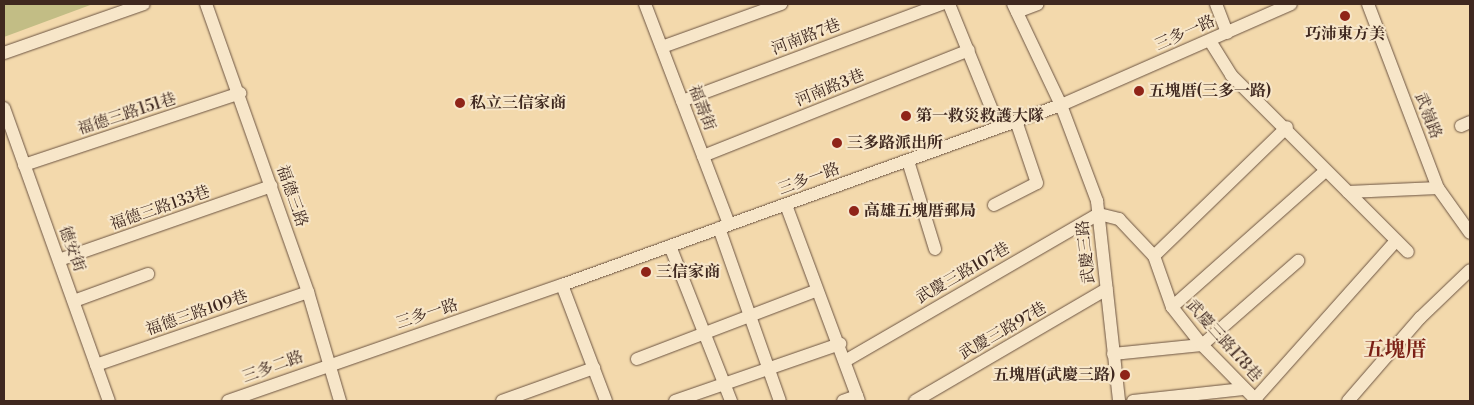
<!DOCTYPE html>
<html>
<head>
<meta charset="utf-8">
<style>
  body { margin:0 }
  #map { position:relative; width:1474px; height:405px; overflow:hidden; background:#f3d9ac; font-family:"Libre Bodoni","Noto Serif TC",serif }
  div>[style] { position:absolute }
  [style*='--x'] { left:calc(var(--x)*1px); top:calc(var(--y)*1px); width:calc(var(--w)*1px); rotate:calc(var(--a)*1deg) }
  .green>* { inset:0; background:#c2bd85 }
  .roads { filter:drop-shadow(0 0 1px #6c5442) drop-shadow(0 0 1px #6c5442) }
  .minor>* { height:12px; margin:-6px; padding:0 6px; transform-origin:6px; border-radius:6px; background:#f7e6c9 }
  .dots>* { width:14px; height:14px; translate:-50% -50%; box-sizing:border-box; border:2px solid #f7e6c9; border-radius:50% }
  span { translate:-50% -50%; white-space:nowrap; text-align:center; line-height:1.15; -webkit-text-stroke:4px #f7e6c9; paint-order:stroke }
  .street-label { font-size:16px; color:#3f281f }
  .poi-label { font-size:16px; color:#3f281f; font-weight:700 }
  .left { translate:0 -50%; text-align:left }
  .right { translate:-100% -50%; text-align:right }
  .district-label { font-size:21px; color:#7a1f14; font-weight:700 }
  .frame { position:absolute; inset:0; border:5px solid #3f281f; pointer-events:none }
</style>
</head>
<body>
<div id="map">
  <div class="green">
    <i style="clip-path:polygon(4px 4px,93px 4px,4px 37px)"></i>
  </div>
  <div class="roads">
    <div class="minor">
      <i style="--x:206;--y:4;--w:306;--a:70.5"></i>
      <i style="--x:308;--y:292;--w:114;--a:73.6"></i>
      <i style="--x:645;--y:4;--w:235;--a:69.1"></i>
      <i style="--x:949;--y:4;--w:133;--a:67.9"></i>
      <i style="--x:1013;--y:4;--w:112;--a:64.6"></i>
      <i style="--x:1061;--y:105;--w:103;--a:69.4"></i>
      <i style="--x:1097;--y:201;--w:201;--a:83.7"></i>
      <i style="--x:1216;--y:4;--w:31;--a:69"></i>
      <i style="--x:1368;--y:4;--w:197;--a:69.2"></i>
      <i style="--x:1438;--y:188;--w:55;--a:54.6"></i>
      <i style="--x:1017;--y:12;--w:22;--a:-21"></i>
      <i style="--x:1210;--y:41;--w:40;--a:58"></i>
      <i style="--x:1231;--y:75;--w:250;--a:45"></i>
      <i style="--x:662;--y:47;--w:127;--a:-19.9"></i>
      <i style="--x:4;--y:53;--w:148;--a:-19.3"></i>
      <i style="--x:682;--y:101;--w:278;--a:-20.5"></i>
      <i style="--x:4;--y:108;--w:311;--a:70.3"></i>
      <i style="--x:1461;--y:126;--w:10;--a:-24"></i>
      <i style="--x:703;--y:156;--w:286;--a:-21.7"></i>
      <i style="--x:908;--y:161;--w:92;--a:72.9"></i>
      <i style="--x:24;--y:165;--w:228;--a:-18.4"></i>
      <i style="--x:1348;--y:192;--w:90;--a:-2.5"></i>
      <i style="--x:786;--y:205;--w:209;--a:69.6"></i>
      <i style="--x:994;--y:205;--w:48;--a:-27.1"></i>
      <i style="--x:1037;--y:183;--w:65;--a:-108.7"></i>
      <i style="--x:719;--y:228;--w:183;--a:70.6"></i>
      <i style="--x:670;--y:246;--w:167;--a:68.5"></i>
      <i style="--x:1154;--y:256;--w:185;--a:-44.1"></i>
      <i style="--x:59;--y:260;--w:225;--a:-19.2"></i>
      <i style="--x:562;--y:285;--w:124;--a:69.2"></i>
      <i style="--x:74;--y:301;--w:79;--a:-20"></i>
      <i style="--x:1172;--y:307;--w:205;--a:-41.6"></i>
      <i style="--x:1113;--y:354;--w:89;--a:-5.8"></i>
      <i style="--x:1202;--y:345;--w:128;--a:-41.2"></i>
      <i style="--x:637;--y:359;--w:191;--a:-20.9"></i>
      <i style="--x:845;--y:361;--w:293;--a:-30.1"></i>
      <i style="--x:1099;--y:214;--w:21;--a:14"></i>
      <i style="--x:1119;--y:219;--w:51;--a:46.6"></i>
      <i style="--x:1154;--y:256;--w:54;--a:70.6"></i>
      <i style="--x:1172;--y:307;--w:48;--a:51.7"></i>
      <i style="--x:1202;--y:345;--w:78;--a:45.5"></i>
      <i style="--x:96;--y:365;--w:224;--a:-19"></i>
      <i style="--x:1255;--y:399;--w:212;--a:-48.3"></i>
      <i style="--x:228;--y:401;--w:354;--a:-19.2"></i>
      <i style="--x:562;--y:285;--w:530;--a:-19.84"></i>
      <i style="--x:1061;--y:105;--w:251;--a:-23.7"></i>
      <i style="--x:502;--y:401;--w:98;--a:-19.7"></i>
      <i style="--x:675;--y:401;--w:175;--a:-19.1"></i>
      <i style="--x:843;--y:401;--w:15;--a:-20"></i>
      <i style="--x:915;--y:401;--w:222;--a:-30.3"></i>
      <i style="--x:1133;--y:401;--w:111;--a:-6.2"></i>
      <i style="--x:1348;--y:401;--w:110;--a:-49.1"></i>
      <i style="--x:1420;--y:318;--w:69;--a:-43.8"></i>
    </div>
  </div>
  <div class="dots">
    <i style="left:1345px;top:16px;background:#8f2418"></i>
    <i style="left:1139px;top:91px;background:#8f2418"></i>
    <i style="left:460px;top:103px;background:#8f2418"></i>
    <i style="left:906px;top:116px;background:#8f2418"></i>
    <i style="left:837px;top:143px;background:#8f2418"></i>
    <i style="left:854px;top:211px;background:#8f2418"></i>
    <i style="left:646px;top:272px;background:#8f2418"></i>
    <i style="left:1125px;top:375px;background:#8f2418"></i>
  </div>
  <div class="street-label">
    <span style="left:1185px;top:33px;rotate:-24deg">三多一路</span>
    <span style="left:806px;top:37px;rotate:-21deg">河南路7巷</span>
    <span style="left:830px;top:88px;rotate:-22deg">河南路3巷</span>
    <span style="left:702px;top:108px;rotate:69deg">福壽街</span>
    <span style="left:127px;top:114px;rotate:-18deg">福德三路151巷</span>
    <span style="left:1428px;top:116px;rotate:69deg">武嶺路</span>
    <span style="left:809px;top:179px;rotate:-20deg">三多一路</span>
    <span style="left:292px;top:196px;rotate:71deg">福德三路</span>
    <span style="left:160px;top:208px;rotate:-19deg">福德三路133巷</span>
    <span style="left:72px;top:249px;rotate:70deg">德安街</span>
    <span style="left:1086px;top:252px;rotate:-96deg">武慶三路</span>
    <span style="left:963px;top:273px;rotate:-30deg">武慶三路107巷</span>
    <span style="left:197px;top:313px;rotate:-19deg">福德三路109巷</span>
    <span style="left:427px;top:314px;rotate:-18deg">三多一路</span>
    <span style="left:1003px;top:331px;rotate:-30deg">武慶三路97巷</span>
    <span style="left:1224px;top:341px;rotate:48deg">武慶三路178巷</span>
    <span style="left:273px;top:367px;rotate:-20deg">三多二路</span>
  </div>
  <div class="poi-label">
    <span style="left:1345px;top:34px">巧沛東方美</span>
    <span class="left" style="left:1149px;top:91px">五塊厝(三多一路)</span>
    <span class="left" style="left:470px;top:103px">私立三信家商</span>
    <span class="left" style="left:916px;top:116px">第一救災救護大隊</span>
    <span class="left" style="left:847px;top:143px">三多路派出所</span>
    <span class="left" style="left:864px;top:211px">高雄五塊厝郵局</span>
    <span class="left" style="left:656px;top:272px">三信家商</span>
    <span class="right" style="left:1115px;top:375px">五塊厝(武慶三路)</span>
  </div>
  <div class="district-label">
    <span style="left:1395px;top:350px">五塊厝</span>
  </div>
  <div class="frame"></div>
</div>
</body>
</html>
